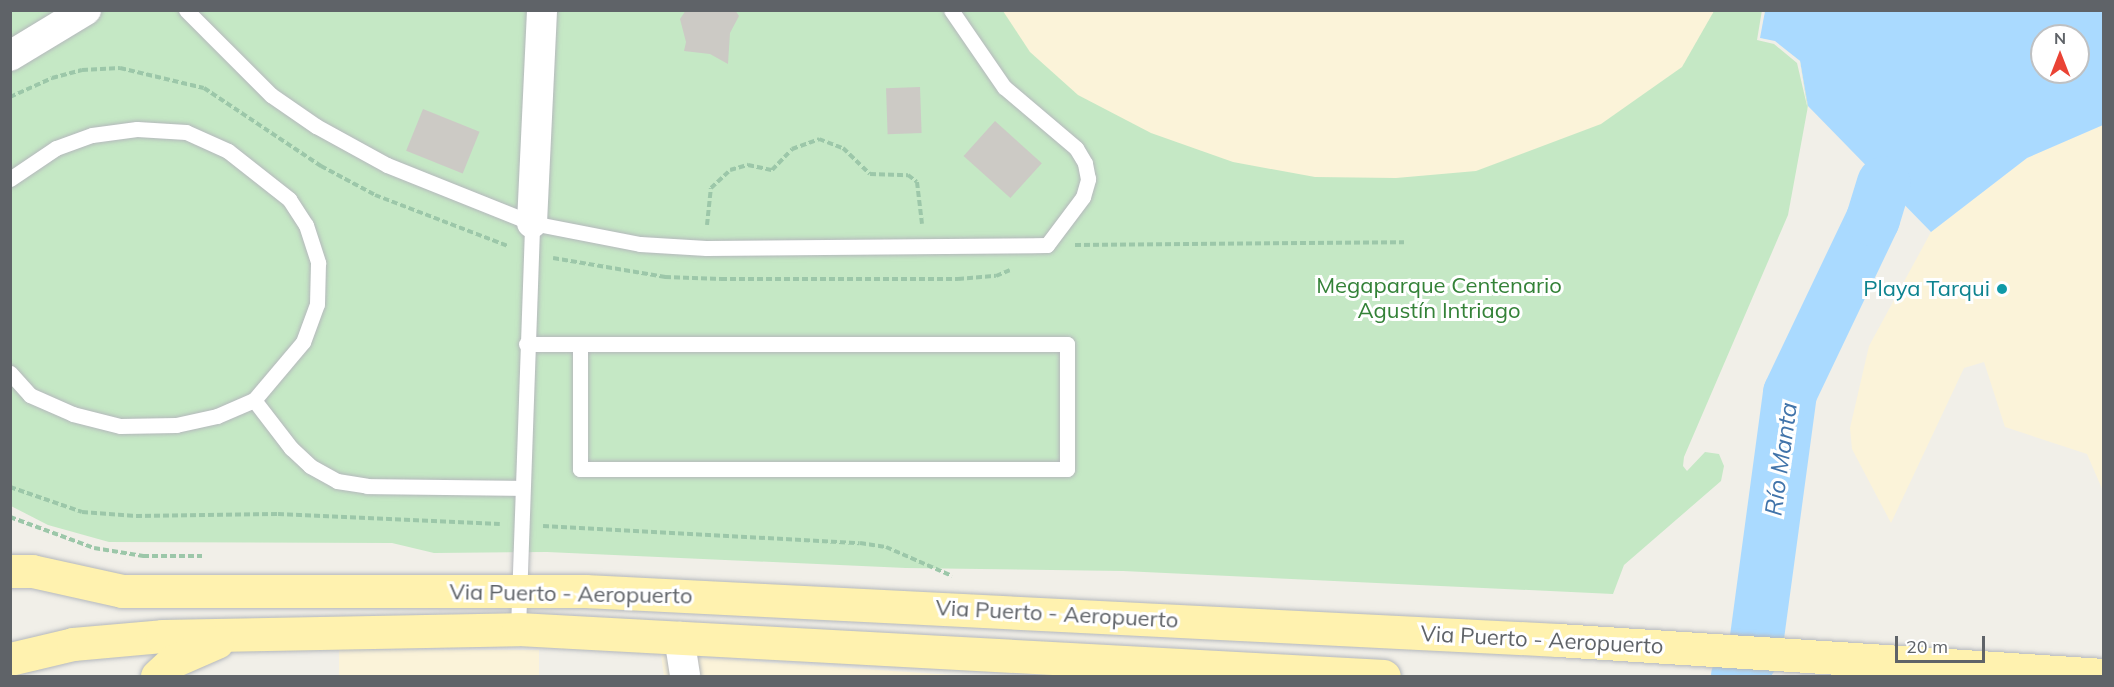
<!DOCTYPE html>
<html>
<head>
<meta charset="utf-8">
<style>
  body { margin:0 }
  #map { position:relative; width:2114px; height:687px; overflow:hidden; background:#f1efe8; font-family:Mulish,sans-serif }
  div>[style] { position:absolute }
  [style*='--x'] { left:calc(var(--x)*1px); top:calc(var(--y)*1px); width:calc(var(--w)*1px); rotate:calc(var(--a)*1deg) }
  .green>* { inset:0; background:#c5e8c5 }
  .sand>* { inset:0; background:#fbf3d9; transform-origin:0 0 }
  .water>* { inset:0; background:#aadaff }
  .pier>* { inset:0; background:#f1efe8 }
  .river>* { height:54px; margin:-27px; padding:0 27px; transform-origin:27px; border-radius:27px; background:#aadaff }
  .building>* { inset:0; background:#cccac5; transform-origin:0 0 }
  .path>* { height:4px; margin-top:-2px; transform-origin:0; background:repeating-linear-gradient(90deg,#9cc7a9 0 6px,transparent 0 9px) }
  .roads { filter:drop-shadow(0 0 2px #b5b8bc) drop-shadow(0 0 2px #b5b8bc) }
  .lane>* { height:15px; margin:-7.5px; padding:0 7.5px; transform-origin:7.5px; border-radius:7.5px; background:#fff }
  .street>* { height:30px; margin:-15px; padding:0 15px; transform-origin:15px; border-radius:15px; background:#fff }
  .primary>* { height:33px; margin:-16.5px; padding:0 16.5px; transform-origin:16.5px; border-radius:16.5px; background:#fff2af }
  .dots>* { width:16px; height:16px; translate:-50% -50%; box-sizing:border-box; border:3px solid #fff; border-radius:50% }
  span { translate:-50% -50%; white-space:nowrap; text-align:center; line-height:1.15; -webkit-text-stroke:6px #fff; paint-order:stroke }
  .park-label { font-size:22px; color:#348238 }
  .culture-label { font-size:22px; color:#0d838f }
  .right { translate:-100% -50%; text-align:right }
  .street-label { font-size:22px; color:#5f6368 }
  .water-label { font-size:24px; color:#4174aa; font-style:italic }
  .frame { position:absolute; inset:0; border:12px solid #5f6368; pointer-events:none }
  .north { position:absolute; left:2030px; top:24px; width:60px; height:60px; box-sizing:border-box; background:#fff; border:2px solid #bfc1c3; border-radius:50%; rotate:0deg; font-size:16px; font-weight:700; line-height:24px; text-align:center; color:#5f6368 }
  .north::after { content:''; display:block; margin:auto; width:21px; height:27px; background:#ea4335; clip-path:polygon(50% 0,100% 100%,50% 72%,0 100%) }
  .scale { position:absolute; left:1895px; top:636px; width:90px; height:27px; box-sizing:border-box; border:3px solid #5f6368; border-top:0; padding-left:8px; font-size:18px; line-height:21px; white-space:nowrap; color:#5f6368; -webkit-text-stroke:4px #fff; paint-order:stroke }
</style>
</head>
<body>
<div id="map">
  <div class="green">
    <i style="clip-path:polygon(10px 11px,1765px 11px,1760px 38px,1775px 41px,1800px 61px,1808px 106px,1788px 215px,1684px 457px,1683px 466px,1687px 471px,1705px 452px,1719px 454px,1724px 466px,1721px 481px,1624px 565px,1613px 594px,1123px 571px,906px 568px,547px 552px,434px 553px,392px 543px,109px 542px,48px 525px,11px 506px)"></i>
  </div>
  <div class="sand">
    <i style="clip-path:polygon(1003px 11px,1714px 11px,1682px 67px,1601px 124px,1476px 171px,1396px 178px,1315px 177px,1233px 162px,1151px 133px,1078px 95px,1030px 52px)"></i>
    <i style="clip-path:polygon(2103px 125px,2103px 491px,2087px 454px,2005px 427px,1984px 362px,1964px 368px,1891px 523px,1852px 449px,1850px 428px,1869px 346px,1931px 232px,2027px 158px)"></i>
    <i style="left:339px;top:650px;width:200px;height:26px"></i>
    <i style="clip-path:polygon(661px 655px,967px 676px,664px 676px)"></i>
  </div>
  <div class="water">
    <i style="clip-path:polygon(evenodd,1765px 11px,2103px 11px,2103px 125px,2027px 158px,1931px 232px,1808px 106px,1800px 61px,1775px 42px,1759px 38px,1765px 11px,2042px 36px,2078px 36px,2078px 72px,2042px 72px,2042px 36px)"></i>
  </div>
  <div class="pier">
    <i style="clip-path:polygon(1762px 10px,1765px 11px,1760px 38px,1775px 41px,1800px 61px,1808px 110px,1797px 63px,1774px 44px,1757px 40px)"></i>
  </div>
  <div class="river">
    <i style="--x:1738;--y:676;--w:29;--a:-55"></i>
    <i style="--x:1755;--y:652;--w:261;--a:-82.3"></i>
    <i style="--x:1790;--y:393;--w:193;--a:-64.5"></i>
    <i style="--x:1873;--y:219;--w:37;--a:-73"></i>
  </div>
  <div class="building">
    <i style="clip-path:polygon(686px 10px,735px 10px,739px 16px,730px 33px,728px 64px,710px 54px,684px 51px,686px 42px,680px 19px)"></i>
    <i style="left:920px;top:87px;width:46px;height:34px;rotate:88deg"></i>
    <i style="left:423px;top:109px;width:61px;height:45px;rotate:22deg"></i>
    <i style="left:995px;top:121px;width:63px;height:47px;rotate:42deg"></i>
  </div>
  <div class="path">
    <i style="--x:10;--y:97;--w:46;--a:-24.3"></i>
    <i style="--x:52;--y:78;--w:31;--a:-15"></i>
    <i style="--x:82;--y:70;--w:38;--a:-3"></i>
    <i style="--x:120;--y:68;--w:86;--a:13.4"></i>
    <i style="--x:204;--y:88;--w:141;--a:33.7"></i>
    <i style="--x:321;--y:166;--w:61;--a:28.2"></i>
    <i style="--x:375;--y:195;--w:142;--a:21"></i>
    <i style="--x:707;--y:225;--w:37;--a:-84"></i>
    <i style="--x:711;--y:188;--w:26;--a:-43"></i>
    <i style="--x:730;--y:170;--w:19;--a:-16"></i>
    <i style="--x:748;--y:165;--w:25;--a:12"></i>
    <i style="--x:772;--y:170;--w:29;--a:-46"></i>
    <i style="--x:792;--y:149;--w:29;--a:-20"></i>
    <i style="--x:819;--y:139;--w:26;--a:21"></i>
    <i style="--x:843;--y:148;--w:37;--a:44"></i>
    <i style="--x:870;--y:174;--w:38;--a:2"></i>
    <i style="--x:908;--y:175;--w:11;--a:38"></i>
    <i style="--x:917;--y:182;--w:42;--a:83.2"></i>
    <i style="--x:1075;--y:245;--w:329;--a:-0.5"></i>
    <i style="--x:553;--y:258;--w:114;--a:9.6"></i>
    <i style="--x:665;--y:277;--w:56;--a:2"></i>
    <i style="--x:721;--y:279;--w:237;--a:0"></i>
    <i style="--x:958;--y:279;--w:38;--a:-5"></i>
    <i style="--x:996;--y:276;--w:15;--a:-23"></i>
    <i style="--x:10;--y:487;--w:76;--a:19.1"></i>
    <i style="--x:82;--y:512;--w:54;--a:4.2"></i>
    <i style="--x:136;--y:516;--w:142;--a:-0.8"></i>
    <i style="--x:278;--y:514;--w:222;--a:2.6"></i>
    <i style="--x:10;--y:517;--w:90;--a:20.3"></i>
    <i style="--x:94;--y:548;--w:50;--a:9.3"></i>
    <i style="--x:143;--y:556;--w:59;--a:0"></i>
    <i style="--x:543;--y:526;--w:317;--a:3.1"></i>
    <i style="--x:860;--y:543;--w:26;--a:9"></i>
    <i style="--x:886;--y:547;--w:72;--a:23.7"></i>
  </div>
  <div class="roads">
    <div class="lane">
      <i style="--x:186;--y:10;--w:120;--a:45"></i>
      <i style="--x:271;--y:95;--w:55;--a:34.6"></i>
      <i style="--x:316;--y:126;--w:81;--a:28.8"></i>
      <i style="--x:387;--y:165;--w:156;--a:21.8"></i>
      <i style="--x:532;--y:223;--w:110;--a:11"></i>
      <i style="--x:640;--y:244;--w:66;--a:3.5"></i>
      <i style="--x:706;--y:248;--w:341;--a:-0.5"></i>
      <i style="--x:1047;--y:245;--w:60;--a:-53.1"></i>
      <i style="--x:1083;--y:197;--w:19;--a:-74"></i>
      <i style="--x:1088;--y:179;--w:16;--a:-101"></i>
      <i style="--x:1085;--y:163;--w:17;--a:-121"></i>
      <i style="--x:1076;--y:148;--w:94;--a:-139.7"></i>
      <i style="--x:1004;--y:87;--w:93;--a:-124.5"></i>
      <i style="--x:10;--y:179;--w:55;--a:-34"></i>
      <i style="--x:56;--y:148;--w:38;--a:-20"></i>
      <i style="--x:92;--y:135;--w:45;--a:-7.6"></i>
      <i style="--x:137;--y:129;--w:49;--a:3.5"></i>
      <i style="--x:186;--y:132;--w:46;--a:24.3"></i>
      <i style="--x:228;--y:151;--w:78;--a:38.2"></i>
      <i style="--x:289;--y:199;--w:31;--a:57"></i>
      <i style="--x:306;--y:225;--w:40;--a:72"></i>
      <i style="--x:318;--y:263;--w:41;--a:91.4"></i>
      <i style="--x:317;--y:304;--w:40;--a:110.2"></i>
      <i style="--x:303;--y:342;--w:76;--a:130.2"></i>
      <i style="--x:254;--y:400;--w:40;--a:156.6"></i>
      <i style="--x:217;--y:416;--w:42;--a:167.6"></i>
      <i style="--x:176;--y:425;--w:56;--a:179"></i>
      <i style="--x:120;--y:426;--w:49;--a:-165.7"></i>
      <i style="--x:73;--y:414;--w:47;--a:-156.2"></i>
      <i style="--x:30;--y:395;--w:30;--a:-132"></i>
      <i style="--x:526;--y:344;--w:541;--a:0"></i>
      <i style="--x:1067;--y:344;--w:125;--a:90"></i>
      <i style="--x:1067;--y:469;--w:487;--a:180"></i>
      <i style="--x:580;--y:469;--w:125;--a:-90"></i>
      <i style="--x:254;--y:400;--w:61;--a:52.4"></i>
      <i style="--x:291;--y:448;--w:26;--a:43"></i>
      <i style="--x:310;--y:466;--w:31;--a:29"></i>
      <i style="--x:337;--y:481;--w:30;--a:9"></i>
      <i style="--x:367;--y:486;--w:155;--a:0.7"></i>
      <i style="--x:518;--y:629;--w:406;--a:-88"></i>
    </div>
    <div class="street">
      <i style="--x:10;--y:56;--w:89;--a:-31.2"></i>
      <i style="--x:532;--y:223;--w:213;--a:-87.3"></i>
      <i style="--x:679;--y:637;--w:39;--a:81"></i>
    </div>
    <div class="primary">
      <i style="--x:10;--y:571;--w:22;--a:0"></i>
      <i style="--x:32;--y:571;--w:92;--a:12.5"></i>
      <i style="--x:122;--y:591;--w:463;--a:0"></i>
      <i style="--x:585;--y:591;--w:974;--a:2.88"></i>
      <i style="--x:1558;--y:640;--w:547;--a:3.67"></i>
      <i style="--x:10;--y:659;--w:65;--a:-13.4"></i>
      <i style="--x:73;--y:644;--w:89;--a:-5.1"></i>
      <i style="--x:162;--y:636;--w:356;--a:-1.1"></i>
      <i style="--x:518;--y:629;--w:867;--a:3.11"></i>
      <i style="--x:157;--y:676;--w:22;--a:-43"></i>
      <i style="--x:173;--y:661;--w:48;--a:-23.4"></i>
    </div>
  </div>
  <div class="dots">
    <i style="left:2002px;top:289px;background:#0f9aa8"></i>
  </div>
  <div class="park-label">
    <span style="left:1439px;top:298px">Megaparque Centenario<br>Agustín Intriago</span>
  </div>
  <div class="culture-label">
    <span class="right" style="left:1990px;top:289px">Playa Tarqui</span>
  </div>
  <div class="street-label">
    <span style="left:571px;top:594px;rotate:1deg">Via Puerto - Aeropuerto</span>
    <span style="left:1057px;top:614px;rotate:3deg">Via Puerto - Aeropuerto</span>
    <span style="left:1542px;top:640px;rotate:3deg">Via Puerto - Aeropuerto</span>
  </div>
  <div class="water-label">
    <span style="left:1781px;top:459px;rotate:-82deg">Río Manta</span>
  </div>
  <div class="frame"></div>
  <div class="north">N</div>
  <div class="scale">20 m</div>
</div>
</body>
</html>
